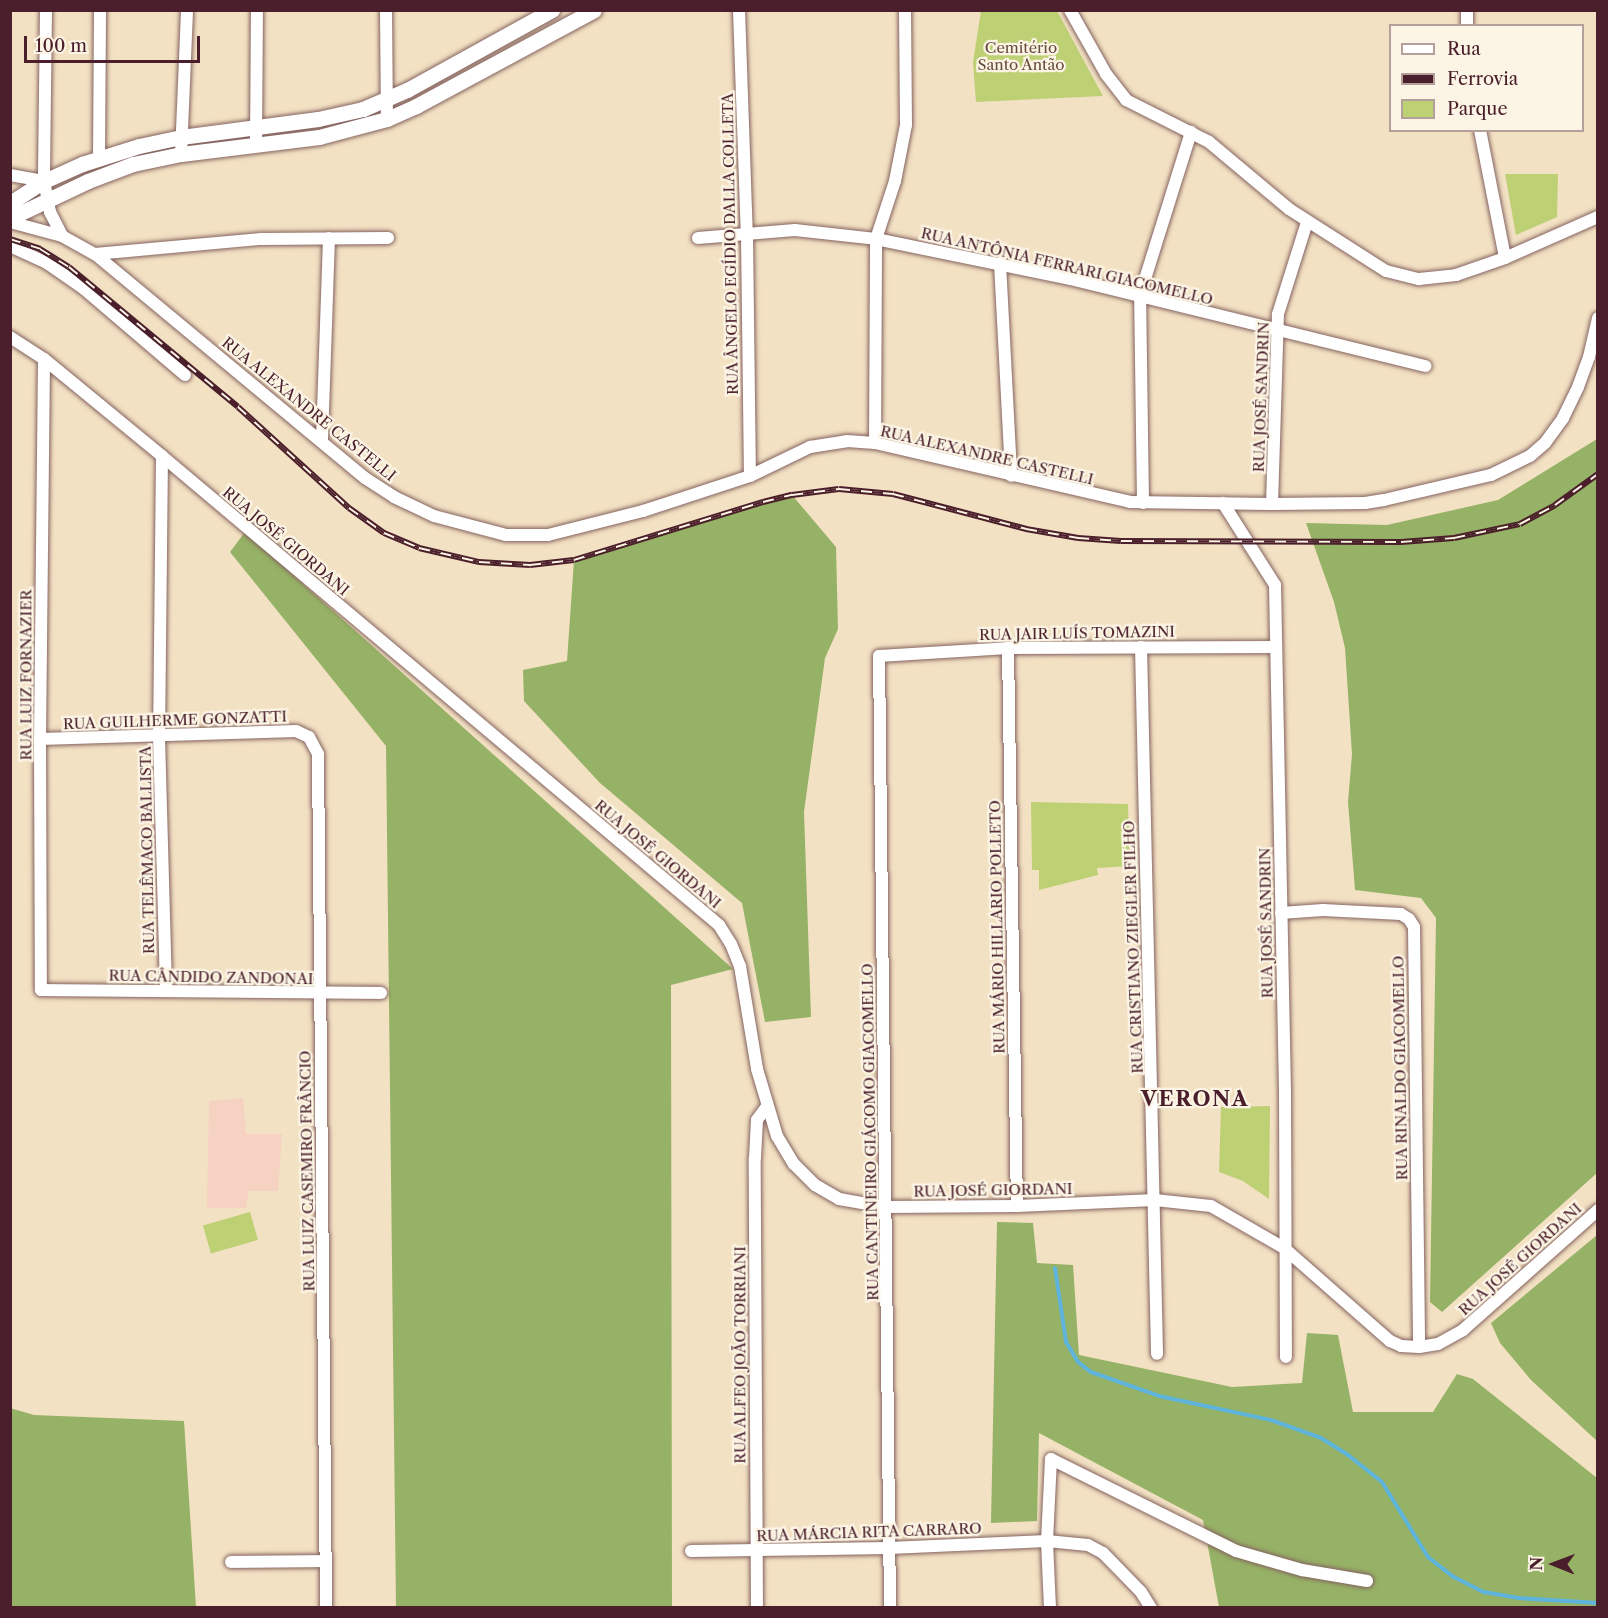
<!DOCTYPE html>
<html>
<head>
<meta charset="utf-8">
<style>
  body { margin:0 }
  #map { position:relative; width:1608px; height:1618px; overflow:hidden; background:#f3e1c3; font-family:"Libre Caslon Text",serif }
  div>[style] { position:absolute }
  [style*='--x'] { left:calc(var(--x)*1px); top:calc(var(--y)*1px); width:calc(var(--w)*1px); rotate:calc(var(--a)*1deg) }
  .built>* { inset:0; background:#f5d2c2 }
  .green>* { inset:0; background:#bdd074; transform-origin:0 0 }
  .forest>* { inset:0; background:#96b266 }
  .stream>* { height:4px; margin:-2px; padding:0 2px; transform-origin:2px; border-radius:2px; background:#5eb4db }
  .roads { filter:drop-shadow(0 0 2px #856360) drop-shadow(0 0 2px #856360) }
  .minor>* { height:12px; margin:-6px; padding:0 6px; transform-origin:6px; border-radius:6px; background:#fff }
  .major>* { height:15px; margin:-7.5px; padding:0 7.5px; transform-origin:7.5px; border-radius:7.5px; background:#fff }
  .rail>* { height:6px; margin-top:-3px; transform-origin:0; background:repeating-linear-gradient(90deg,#fcf5e5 0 11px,#4a1f2b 0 22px); box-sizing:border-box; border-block:2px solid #4a1f2b }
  span { translate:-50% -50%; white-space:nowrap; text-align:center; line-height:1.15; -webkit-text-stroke:4.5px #fcf5e5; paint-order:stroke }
  .park-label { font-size:15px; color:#674b3d }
  .street-label { font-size:15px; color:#4a1f2b }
  .district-label { font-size:21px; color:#4a1f2b; font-weight:700; letter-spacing:1.5px }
  .frame { position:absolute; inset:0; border:12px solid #4a1f2b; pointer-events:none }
  .legend { position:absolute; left:1389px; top:24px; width:195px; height:108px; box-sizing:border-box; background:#fcf5e5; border:2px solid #b59f9b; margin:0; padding:8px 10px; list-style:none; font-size:18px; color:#4a1f2b }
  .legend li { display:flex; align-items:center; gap:12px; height:30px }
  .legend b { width:30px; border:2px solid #b59f9b }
  .north { position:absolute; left:1524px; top:1534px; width:60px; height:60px; -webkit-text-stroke:4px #fcf5e5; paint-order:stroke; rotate:271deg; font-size:16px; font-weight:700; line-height:24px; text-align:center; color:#4a1f2b }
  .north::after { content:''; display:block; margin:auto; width:21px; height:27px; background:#4a1f2b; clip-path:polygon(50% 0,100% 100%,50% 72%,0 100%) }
  .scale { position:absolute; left:24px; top:36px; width:176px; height:27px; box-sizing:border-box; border:3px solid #4a1f2b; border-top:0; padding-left:8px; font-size:18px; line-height:21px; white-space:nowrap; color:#4a1f2b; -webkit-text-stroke:4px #fcf5e5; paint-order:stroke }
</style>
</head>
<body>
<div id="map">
  <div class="built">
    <i style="clip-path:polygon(243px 1098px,246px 1134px,282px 1134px,278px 1191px,249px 1191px,246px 1208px,207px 1208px,209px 1101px)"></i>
  </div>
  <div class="green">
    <i style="clip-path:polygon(981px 11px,1057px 11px,1103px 96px,976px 102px,973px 62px)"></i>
    <i style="clip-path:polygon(1505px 174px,1558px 174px,1557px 217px,1516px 235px)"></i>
    <i style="clip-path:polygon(1031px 802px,1128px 804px,1130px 866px,1097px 868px,1098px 875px,1039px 890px,1039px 870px,1032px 870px)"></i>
    <i style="clip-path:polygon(1270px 1106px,1269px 1199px,1243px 1181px,1219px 1172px,1221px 1107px)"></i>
    <i style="left:250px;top:1212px;width:29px;height:49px;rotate:74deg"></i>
  </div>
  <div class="forest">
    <i style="clip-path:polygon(1597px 439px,1597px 1173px,1442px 1312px,1430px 1302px,1436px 918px,1421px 898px,1355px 890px,1348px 802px,1352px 754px,1345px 648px,1334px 602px,1306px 523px,1387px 525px,1498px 500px)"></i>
    <i style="clip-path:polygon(792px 495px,836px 547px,838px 629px,825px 658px,804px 812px,811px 1017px,765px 1022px,742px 903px,600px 783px,524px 701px,523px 670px,567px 661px,574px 560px)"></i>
    <i style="clip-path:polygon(245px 532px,733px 969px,671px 985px,672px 1607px,396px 1607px,386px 746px,230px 552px)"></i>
    <i style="clip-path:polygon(997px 1222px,1033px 1223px,1037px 1263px,1073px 1265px,1079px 1355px,1232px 1387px,1302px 1383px,1307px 1333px,1338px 1335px,1353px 1412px,1433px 1412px,1457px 1374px,1473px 1379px,1597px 1478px,1597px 1607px,1219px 1607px,1203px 1520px,1039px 1433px,1037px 1521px,991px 1523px)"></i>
    <i style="clip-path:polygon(1597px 1235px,1597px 1441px,1531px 1380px,1500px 1343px,1491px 1323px)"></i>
    <i style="clip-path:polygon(10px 1408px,34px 1415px,184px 1421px,196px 1607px,11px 1607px)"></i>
  </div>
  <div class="stream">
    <i style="--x:1055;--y:1268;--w:75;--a:81.5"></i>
    <i style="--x:1066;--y:1342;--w:23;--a:59"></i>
    <i style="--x:1078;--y:1362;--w:16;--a:38"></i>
    <i style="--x:1091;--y:1372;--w:72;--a:19.4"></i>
    <i style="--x:1159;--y:1396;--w:115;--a:12.1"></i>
    <i style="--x:1271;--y:1420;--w:53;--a:19.8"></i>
    <i style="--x:1321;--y:1438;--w:32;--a:32"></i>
    <i style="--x:1348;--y:1455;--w:43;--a:38.5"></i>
    <i style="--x:1382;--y:1482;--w:88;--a:58.5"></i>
    <i style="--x:1428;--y:1557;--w:33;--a:38"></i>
    <i style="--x:1454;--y:1577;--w:34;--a:27"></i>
    <i style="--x:1484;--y:1592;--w:35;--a:10"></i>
    <i style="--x:1518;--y:1598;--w:80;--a:3.6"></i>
  </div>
  <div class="roads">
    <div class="minor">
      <i style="--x:46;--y:10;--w:171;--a:90.7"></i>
      <i style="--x:44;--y:181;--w:32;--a:79"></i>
      <i style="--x:50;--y:212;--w:27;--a:63"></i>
      <i style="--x:386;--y:10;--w:109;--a:89.5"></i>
      <i style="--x:739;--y:10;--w:225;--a:88"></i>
      <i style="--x:747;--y:235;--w:241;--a:89.3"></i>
      <i style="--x:1070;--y:10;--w:73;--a:60.6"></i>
      <i style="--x:1106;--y:74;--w:33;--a:52"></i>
      <i style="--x:1126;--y:100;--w:93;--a:26.8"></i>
      <i style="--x:1209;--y:142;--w:104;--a:39.9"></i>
      <i style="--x:1289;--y:209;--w:115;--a:32.6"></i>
      <i style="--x:1386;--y:271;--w:34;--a:14"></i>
      <i style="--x:1419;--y:279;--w:37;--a:-6"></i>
      <i style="--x:1456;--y:275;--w:52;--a:-19.1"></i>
      <i style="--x:1505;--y:258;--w:102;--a:-23.8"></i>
      <i style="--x:1467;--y:26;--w:16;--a:-90"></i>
      <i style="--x:1480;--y:130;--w:130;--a:78.9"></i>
      <i style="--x:256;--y:146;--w:136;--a:-89.6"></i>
      <i style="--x:181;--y:154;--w:144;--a:-87.6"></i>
      <i style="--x:99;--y:157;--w:147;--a:-89.6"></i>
      <i style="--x:10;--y:175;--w:35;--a:10"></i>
      <i style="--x:10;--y:222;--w:54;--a:15.1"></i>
      <i style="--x:62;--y:236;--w:38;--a:29"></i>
      <i style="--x:95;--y:254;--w:351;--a:39.7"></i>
      <i style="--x:365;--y:478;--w:35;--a:33"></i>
      <i style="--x:394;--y:497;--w:44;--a:25.4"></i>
      <i style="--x:434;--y:516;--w:74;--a:14.8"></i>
      <i style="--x:506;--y:535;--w:42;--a:0"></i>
      <i style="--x:548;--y:535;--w:98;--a:-14.2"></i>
      <i style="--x:643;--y:511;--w:113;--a:-18.1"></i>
      <i style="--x:750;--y:476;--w:67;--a:-25.8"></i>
      <i style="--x:810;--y:447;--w:37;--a:-9"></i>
      <i style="--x:847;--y:441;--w:28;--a:4"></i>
      <i style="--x:875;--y:443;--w:262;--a:13"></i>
      <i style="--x:1130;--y:502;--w:142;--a:0.8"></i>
      <i style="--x:1272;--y:504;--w:93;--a:-0.6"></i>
      <i style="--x:1365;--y:503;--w:19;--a:-9"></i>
      <i style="--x:1384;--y:500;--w:110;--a:-13.2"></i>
      <i style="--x:1491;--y:475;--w:43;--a:-26"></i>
      <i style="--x:1530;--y:456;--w:20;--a:-41"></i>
      <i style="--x:1545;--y:443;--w:31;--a:-54"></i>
      <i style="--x:1563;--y:418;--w:34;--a:-64"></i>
      <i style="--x:1578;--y:387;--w:32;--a:-70"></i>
      <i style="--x:1589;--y:357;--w:40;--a:-77"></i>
      <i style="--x:698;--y:238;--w:97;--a:-4.7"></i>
      <i style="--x:795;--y:230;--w:81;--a:6.3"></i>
      <i style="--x:876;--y:239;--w:199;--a:11.6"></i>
      <i style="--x:1071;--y:279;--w:365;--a:13.8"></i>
      <i style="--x:10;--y:246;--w:41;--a:24.7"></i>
      <i style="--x:47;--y:263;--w:44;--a:34.8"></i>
      <i style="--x:83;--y:288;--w:134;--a:40.5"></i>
      <i style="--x:95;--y:254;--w:167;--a:-5.2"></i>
      <i style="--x:261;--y:239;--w:127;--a:-0.5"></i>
      <i style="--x:1000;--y:263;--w:213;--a:87"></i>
      <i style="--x:10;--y:337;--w:40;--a:32.9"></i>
      <i style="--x:44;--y:359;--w:153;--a:39.4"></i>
      <i style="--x:162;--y:456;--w:728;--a:40.1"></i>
      <i style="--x:719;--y:925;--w:22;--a:58"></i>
      <i style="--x:731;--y:944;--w:24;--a:68"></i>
      <i style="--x:740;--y:966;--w:104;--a:80.6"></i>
      <i style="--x:757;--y:1069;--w:70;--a:73.4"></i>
      <i style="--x:777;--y:1136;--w:33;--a:59"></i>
      <i style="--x:794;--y:1164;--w:30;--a:45"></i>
      <i style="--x:815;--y:1185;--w:28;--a:30"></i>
      <i style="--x:839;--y:1199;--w:47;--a:9.9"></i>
      <i style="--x:885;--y:1207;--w:132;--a:-0.4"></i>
      <i style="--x:1017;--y:1206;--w:138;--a:-2.5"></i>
      <i style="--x:1155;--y:1200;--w:56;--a:6.1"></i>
      <i style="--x:1211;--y:1206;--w:84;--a:29.9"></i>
      <i style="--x:1284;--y:1248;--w:141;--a:41.3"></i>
      <i style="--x:1390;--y:1341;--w:12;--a:24"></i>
      <i style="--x:1401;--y:1346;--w:18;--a:3"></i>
      <i style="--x:1419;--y:1347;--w:19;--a:-9"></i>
      <i style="--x:1438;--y:1344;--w:29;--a:-29"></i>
      <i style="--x:1463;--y:1330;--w:181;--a:-41.6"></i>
      <i style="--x:44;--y:359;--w:380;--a:90.6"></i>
      <i style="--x:40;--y:739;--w:251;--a:89.8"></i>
      <i style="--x:41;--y:990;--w:340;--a:0.5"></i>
      <i style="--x:322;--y:439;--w:201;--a:-88"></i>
      <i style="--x:875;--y:443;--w:204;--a:-89.7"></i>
      <i style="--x:876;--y:239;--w:61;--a:-71.9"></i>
      <i style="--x:895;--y:181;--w:57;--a:-78.9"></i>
      <i style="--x:906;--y:125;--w:115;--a:-90.5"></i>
      <i style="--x:162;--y:456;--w:281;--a:90.6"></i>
      <i style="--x:159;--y:737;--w:254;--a:88.4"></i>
      <i style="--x:1143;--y:503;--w:208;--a:-90.8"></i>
      <i style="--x:1140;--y:295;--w:171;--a:-72.6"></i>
      <i style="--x:1223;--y:503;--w:97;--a:57.6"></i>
      <i style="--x:1275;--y:585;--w:506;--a:88.87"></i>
      <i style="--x:1285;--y:1091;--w:266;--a:89.8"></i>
      <i style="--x:1272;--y:504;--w:190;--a:-88.2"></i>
      <i style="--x:1278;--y:314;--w:96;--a:-72.5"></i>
      <i style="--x:1141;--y:647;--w:707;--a:88.7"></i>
      <i style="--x:1008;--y:648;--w:558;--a:89.08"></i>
      <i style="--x:40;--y:739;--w:256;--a:-1.8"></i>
      <i style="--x:296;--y:731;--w:14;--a:25"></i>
      <i style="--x:309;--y:737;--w:19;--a:62"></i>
      <i style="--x:318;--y:754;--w:854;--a:89.46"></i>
      <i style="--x:1281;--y:913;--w:42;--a:-4.1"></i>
      <i style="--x:1323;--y:910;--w:78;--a:2.9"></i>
      <i style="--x:1401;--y:914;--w:9;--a:32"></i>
      <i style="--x:1409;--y:919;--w:9;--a:58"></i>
      <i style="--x:1414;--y:927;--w:420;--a:89.3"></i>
      <i style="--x:691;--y:1551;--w:198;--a:-0.9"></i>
      <i style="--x:889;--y:1548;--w:158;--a:-2.5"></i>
      <i style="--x:1047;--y:1541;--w:41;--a:5.6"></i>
      <i style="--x:1088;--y:1545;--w:17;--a:28"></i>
      <i style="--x:1103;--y:1553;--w:54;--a:45.7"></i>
      <i style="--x:1141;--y:1592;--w:19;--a:58"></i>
      <i style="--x:231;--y:1562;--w:95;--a:-0.6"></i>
      <i style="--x:757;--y:1608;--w:450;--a:-90.3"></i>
      <i style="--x:755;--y:1158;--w:38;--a:-87"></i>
      <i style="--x:757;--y:1120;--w:17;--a:-54"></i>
      <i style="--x:890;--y:1608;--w:952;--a:-90.66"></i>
      <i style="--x:879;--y:656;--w:129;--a:-3.5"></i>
      <i style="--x:1008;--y:648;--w:268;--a:-0.2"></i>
      <i style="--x:1050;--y:1608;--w:67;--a:-92.6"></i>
      <i style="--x:1047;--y:1541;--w:82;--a:-87.2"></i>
      <i style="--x:1051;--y:1459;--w:207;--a:26.4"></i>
      <i style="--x:1236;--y:1551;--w:69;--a:16.1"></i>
      <i style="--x:1302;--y:1570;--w:66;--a:9.6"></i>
    </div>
    <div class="major">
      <i style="--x:10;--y:203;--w:40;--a:-32.9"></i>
      <i style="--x:44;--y:181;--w:42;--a:-24.1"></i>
      <i style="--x:82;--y:164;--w:60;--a:-17.5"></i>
      <i style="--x:139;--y:146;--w:43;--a:-12.1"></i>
      <i style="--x:181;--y:137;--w:138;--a:-7.5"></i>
      <i style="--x:318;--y:119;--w:46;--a:-12.5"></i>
      <i style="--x:363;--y:109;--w:48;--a:-23.4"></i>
      <i style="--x:407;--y:90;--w:166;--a:-28.9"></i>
      <i style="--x:10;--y:218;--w:86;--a:-25.4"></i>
      <i style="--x:88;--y:181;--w:48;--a:-20.7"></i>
      <i style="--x:133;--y:164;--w:49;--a:-11.8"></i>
      <i style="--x:181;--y:154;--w:139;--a:-7"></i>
      <i style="--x:319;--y:137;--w:70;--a:-14.8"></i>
      <i style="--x:387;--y:119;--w:32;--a:-24"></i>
      <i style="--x:416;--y:106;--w:202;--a:-28.3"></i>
    </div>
  </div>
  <div class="rail">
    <i style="--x:10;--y:239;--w:32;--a:18"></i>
    <i style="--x:40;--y:249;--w:34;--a:32"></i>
    <i style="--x:69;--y:267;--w:219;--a:39.6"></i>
    <i style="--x:238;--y:407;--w:150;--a:42.3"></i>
    <i style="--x:349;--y:508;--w:43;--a:35.5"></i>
    <i style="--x:384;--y:533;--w:38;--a:23"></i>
    <i style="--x:419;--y:548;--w:62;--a:13.1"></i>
    <i style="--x:479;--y:562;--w:51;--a:3.4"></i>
    <i style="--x:530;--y:565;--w:44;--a:-6.5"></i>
    <i style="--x:574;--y:560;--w:198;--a:-17.1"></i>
    <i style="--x:763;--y:502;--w:30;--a:-14"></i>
    <i style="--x:792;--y:495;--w:47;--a:-7.3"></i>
    <i style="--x:839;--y:489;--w:54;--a:5.3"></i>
    <i style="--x:893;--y:494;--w:138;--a:14.7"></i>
    <i style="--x:1026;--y:529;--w:53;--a:9.8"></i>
    <i style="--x:1078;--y:538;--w:43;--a:4"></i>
    <i style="--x:1121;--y:541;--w:280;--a:0.2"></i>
    <i style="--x:1401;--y:542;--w:53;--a:-4.3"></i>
    <i style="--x:1454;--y:538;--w:67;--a:-12"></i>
    <i style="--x:1520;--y:524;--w:40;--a:-28"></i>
    <i style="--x:1555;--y:505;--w:53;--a:-35.8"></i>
  </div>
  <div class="park-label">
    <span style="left:1021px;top:56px">Cemitério<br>Santo Antão</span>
  </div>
  <div class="street-label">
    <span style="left:730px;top:244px;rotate:-91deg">RUA ÂNGELO EGÍDIO DALLA COLLETA</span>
    <span style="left:1067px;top:266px;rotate:13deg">RUA ANTÔNIA FERRARI GIACOMELLO</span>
    <span style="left:1261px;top:397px;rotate:-88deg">RUA JOSÉ SANDRIN</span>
    <span style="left:309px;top:409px;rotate:39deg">RUA ALEXANDRE CASTELLI</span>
    <span style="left:987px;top:455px;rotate:13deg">RUA ALEXANDRE CASTELLI</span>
    <span style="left:286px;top:541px;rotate:40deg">RUA JOSÉ GIORDANI</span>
    <span style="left:1077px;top:633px;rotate:-1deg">RUA JAIR LUÍS TOMAZINI</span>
    <span style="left:26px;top:675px;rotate:-90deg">RUA LUIZ FORNAZIER</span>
    <span style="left:175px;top:720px;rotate:-2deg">RUA GUILHERME GONZATTI</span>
    <span style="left:147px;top:850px;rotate:-91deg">RUA TELÊMACO BALLISTA</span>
    <span style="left:658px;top:854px;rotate:40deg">RUA JOSÉ GIORDANI</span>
    <span style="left:1266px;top:923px;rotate:-91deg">RUA JOSÉ SANDRIN</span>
    <span style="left:997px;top:927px;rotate:-91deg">RUA MÁRIO HILLARIO POLLETO</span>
    <span style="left:1133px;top:947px;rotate:-92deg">RUA CRISTIANO ZIEGLER FILHO</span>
    <span style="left:211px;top:977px;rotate:1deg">RUA CÂNDIDO ZANDONAI</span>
    <span style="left:1400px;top:1068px;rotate:-91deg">RUA RINALDO GIACOMELLO</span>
    <span style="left:870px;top:1132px;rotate:-91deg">RUA CANTINEIRO GIÁCOMO GIACOMELLO</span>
    <span style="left:307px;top:1171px;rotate:-91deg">RUA LUIZ CASEMIRO FRÂNCIO</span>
    <span style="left:993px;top:1190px;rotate:-1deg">RUA JOSÉ GIORDANI</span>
    <span style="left:1520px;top:1259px;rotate:-42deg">RUA JOSÉ GIORDANI</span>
    <span style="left:740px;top:1355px;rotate:-90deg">RUA ALFEO JOÃO TORRIANI</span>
    <span style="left:869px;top:1532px;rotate:-2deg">RUA MÁRCIA RITA CARRARO</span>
  </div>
  <div class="district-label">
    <span style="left:1195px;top:1099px">VERONA</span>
  </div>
  <div class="frame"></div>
  <ul class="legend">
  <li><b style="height:8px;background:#fff"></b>Rua</li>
  <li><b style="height:8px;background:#4a1f2b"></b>Ferrovia</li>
  <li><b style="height:16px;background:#bdd074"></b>Parque</li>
  </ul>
  <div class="north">N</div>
  <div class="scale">100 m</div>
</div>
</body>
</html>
